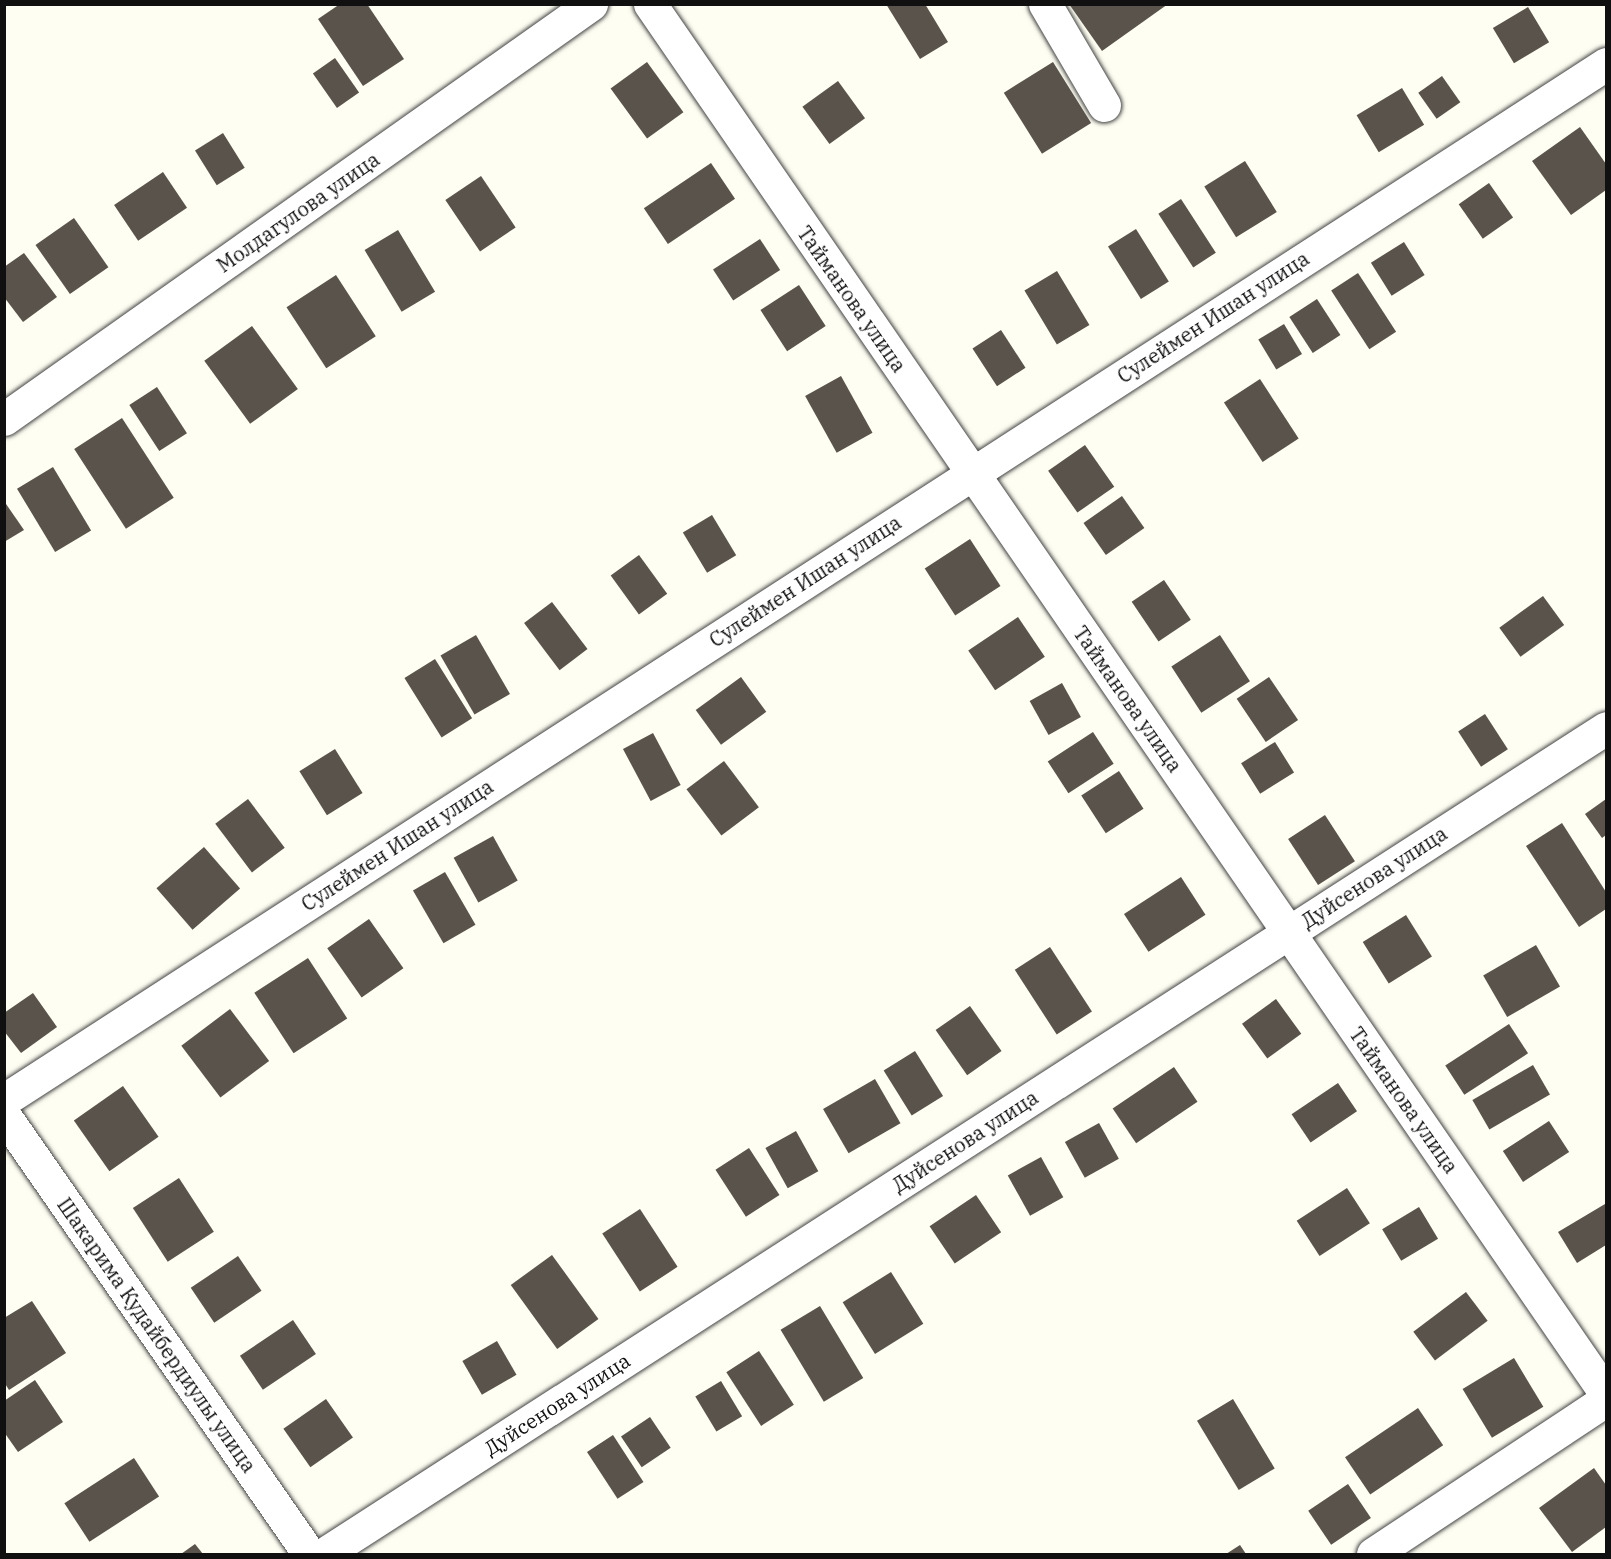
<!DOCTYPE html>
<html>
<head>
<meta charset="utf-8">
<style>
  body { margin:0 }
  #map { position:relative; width:1611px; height:1559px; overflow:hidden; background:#fffef3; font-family:"IBM Plex Serif",serif }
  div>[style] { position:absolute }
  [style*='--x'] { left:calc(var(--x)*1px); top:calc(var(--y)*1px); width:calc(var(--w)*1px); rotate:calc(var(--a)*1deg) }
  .building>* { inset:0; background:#59534c; transform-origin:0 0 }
  .roads { filter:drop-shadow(0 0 2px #434343) drop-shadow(0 0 2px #434343) }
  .minor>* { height:33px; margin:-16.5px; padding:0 16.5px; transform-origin:16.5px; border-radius:16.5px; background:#fff }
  span { translate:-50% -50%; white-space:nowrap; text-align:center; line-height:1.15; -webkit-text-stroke:6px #fff; paint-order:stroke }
  .street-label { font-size:20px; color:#101010 }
  .frame { position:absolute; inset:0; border:6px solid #101010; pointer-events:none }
</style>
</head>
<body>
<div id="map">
  <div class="building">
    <i style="clip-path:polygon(340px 4px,367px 4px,404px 59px,363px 86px,318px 19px)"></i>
    <i style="clip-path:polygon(886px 4px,925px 4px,948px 42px,920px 59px)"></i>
    <i style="clip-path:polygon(1069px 4px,1168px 4px,1102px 51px)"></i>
    <i style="left:1528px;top:7px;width:41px;height:41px;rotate:59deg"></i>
    <i style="left:335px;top:58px;width:42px;height:27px;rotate:55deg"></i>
    <i style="left:647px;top:62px;width:62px;height:45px;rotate:54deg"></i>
    <i style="left:1053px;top:62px;width:72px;height:58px;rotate:58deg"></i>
    <i style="left:1442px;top:76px;width:32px;height:29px;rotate:55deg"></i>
    <i style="left:838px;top:81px;width:46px;height:44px;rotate:54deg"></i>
    <i style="left:1402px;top:88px;width:43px;height:53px;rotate:59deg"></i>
    <i style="clip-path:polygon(1580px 127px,1606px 164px,1606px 190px,1571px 215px,1532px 161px)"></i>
    <i style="left:223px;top:133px;width:41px;height:33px;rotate:58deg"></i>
    <i style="left:1245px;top:161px;width:60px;height:48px;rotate:58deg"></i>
    <i style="left:711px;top:163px;width:43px;height:81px;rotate:56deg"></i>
    <i style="left:163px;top:172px;width:43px;height:59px;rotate:56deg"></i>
    <i style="left:481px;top:176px;width:62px;height:43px;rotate:56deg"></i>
    <i style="left:1489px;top:183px;width:42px;height:37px;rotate:55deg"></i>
    <i style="left:1181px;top:199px;width:64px;height:27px;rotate:57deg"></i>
    <i style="left:74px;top:218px;width:60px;height:47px;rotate:55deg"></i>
    <i style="left:1136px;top:229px;width:62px;height:33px;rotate:58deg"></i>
    <i style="left:398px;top:230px;width:72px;height:39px;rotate:59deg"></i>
    <i style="left:760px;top:239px;width:37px;height:56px;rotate:57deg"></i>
    <i style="left:1404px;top:242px;width:39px;height:39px;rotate:58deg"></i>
    <i style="clip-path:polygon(24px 253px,57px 297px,23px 322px,4px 297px,4px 267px)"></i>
    <i style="left:1057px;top:271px;width:63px;height:38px;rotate:59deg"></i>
    <i style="left:1358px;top:273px;width:70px;height:32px;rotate:57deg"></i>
    <i style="left:336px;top:275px;width:73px;height:59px;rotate:57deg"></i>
    <i style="left:799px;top:285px;width:49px;height:46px;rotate:57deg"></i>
    <i style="left:1317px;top:299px;width:43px;height:33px;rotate:57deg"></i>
    <i style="left:1284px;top:324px;width:35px;height:30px;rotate:59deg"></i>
    <i style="left:252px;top:326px;width:78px;height:59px;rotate:54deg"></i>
    <i style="left:1001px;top:330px;width:45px;height:34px;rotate:57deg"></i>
    <i style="left:841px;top:376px;width:65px;height:41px;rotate:61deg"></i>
    <i style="left:1260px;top:379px;width:71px;height:43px;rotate:57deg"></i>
    <i style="left:157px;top:387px;width:55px;height:33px;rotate:57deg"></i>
    <i style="left:122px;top:418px;width:95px;height:57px;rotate:57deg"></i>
    <i style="left:1085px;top:445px;width:51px;height:45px;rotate:55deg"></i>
    <i style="left:53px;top:467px;width:74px;height:42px;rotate:59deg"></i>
    <i style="left:1122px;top:496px;width:39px;height:47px;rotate:55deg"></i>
    <i style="clip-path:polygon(4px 501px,24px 530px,4px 542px)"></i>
    <i style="left:712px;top:515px;width:47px;height:34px;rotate:59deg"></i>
    <i style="left:970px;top:539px;width:56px;height:54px;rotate:57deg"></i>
    <i style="left:639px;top:555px;width:48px;height:35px;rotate:54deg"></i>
    <i style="left:1164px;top:580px;width:48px;height:39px;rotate:56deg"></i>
    <i style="left:1543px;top:596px;width:36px;height:54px;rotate:54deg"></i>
    <i style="left:552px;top:602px;width:59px;height:35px;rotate:53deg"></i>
    <i style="left:1018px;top:617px;width:48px;height:60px;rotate:56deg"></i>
    <i style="left:476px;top:635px;width:68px;height:41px;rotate:60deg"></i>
    <i style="left:1220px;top:635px;width:55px;height:58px;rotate:57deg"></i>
    <i style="left:435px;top:659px;width:70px;height:36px;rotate:58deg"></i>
    <i style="left:741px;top:677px;width:43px;height:56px;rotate:54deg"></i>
    <i style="left:1269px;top:677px;width:52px;height:39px;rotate:56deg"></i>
    <i style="left:1062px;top:683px;width:39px;height:37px;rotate:61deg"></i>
    <i style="left:1485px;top:714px;width:42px;height:32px;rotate:57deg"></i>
    <i style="left:1093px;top:732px;width:38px;height:54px;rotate:57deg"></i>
    <i style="left:653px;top:733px;width:59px;height:34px;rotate:62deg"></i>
    <i style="left:1275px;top:742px;width:36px;height:40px;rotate:58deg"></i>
    <i style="left:335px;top:749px;width:52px;height:42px;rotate:58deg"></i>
    <i style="left:724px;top:761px;width:58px;height:47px;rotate:53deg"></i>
    <i style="left:1119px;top:771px;width:45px;height:45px;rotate:57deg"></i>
    <i style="left:248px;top:799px;width:61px;height:41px;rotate:53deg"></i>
    <i style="clip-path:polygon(1606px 799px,1606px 835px,1602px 838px,1585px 814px)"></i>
    <i style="left:1325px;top:815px;width:55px;height:44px;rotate:57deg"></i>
    <i style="clip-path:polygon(1562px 823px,1606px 892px,1606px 909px,1579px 927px,1526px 846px)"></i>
    <i style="left:493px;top:836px;width:51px;height:45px;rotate:61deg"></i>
    <i style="left:204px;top:847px;width:55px;height:63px;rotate:49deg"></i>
    <i style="left:445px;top:872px;width:61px;height:37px;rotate:60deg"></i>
    <i style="left:1181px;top:877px;width:45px;height:68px;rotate:57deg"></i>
    <i style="left:1406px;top:915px;width:49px;height:51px;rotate:58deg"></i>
    <i style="left:369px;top:919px;width:60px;height:51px;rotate:55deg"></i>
    <i style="left:1536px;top:945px;width:48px;height:61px;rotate:60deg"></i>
    <i style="left:1050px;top:947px;width:77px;height:42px;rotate:57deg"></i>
    <i style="left:308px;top:958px;width:72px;height:64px;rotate:57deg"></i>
    <i style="clip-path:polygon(33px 993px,57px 1027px,21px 1053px,4px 1031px,4px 1013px)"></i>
    <i style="left:1276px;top:999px;width:43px;height:42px;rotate:54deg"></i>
    <i style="left:970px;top:1006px;width:55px;height:42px;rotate:55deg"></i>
    <i style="left:230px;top:1009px;width:65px;height:61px;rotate:53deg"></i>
    <i style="left:1509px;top:1024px;width:35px;height:76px;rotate:57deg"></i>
    <i style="left:915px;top:1051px;width:53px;height:37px;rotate:58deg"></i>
    <i style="left:1533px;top:1065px;width:34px;height:70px;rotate:60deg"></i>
    <i style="left:1174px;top:1067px;width:42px;height:74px;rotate:56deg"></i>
    <i style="left:875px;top:1079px;width:51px;height:60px;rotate:60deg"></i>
    <i style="left:1338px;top:1083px;width:34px;height:56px;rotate:56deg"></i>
    <i style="left:123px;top:1086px;width:62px;height:60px;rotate:55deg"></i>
    <i style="left:1549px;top:1121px;width:37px;height:55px;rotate:57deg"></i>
    <i style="left:1099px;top:1123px;width:41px;height:39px;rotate:61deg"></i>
    <i style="left:796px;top:1131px;width:46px;height:35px;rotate:61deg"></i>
    <i style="left:749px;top:1148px;width:56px;height:40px;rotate:57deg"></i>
    <i style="left:1041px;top:1157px;width:46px;height:38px;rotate:61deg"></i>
    <i style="left:179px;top:1178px;width:64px;height:55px;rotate:57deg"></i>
    <i style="left:1347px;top:1188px;width:42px;height:60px;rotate:57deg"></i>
    <i style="left:976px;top:1195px;width:45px;height:56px;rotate:56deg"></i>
    <i style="clip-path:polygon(1605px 1204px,1606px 1245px,1577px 1263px,1558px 1232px)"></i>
    <i style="left:1419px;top:1207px;width:37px;height:43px;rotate:59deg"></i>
    <i style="left:640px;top:1209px;width:69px;height:45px;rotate:57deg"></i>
    <i style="left:552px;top:1255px;width:79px;height:51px;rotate:54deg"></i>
    <i style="left:238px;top:1256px;width:42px;height:57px;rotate:56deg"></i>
    <i style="left:891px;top:1272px;width:61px;height:57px;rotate:58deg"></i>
    <i style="left:1466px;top:1292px;width:36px;height:66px;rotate:53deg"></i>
    <i style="clip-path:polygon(32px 1301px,66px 1353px,9px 1390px,4px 1382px,4px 1318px)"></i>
    <i style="left:820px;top:1306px;width:84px;height:46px;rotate:59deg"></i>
    <i style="left:293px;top:1320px;width:41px;height:64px;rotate:56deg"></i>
    <i style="left:497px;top:1341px;width:39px;height:40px;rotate:60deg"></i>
    <i style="left:759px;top:1351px;width:64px;height:39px;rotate:57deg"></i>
    <i style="left:1514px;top:1358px;width:57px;height:60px;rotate:59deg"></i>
    <i style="clip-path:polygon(35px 1380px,63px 1422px,18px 1452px,4px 1432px,4px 1401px)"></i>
    <i style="left:721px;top:1381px;width:41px;height:30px;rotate:59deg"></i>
    <i style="left:326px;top:1399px;width:47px;height:52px;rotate:55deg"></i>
    <i style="left:1233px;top:1399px;width:81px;height:42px;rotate:59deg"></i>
    <i style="left:1418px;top:1408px;width:45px;height:88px;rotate:56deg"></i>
    <i style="left:650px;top:1417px;width:37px;height:35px;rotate:56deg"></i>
    <i style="left:613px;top:1435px;width:56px;height:31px;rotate:57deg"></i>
    <i style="left:134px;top:1458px;width:46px;height:83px;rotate:57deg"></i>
    <i style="clip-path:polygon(1594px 1468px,1606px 1485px,1606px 1527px,1572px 1552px,1539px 1508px)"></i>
    <i style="left:1348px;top:1484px;width:41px;height:48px;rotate:56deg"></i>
    <i style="clip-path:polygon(195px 1544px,203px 1554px,181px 1554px)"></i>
    <i style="clip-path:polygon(1240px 1545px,1246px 1554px,1226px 1554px)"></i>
  </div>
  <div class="roads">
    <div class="minor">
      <i style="--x:650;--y:4;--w:1687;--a:55.48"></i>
      <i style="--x:1045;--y:4;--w:117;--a:59.7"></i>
      <i style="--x:4;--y:419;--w:719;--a:-35.26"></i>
      <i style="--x:4;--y:1100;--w:1908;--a:-32.89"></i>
      <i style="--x:4;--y:1115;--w:535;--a:55.21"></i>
      <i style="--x:324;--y:1554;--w:1525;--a:-32.79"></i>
      <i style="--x:1373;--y:1554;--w:279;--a:-33.5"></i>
    </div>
  </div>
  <div class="street-label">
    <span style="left:298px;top:212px;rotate:-35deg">Молдагулова улица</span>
    <span style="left:852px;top:299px;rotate:55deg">Тайманова улица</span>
    <span style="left:1213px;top:317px;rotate:-33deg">Сулеймен Ишан улица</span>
    <span style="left:805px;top:581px;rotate:-33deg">Сулеймен Ишан улица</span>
    <span style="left:1128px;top:699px;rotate:55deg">Тайманова улица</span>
    <span style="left:397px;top:845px;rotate:-33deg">Сулеймен Ишан улица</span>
    <span style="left:1374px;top:877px;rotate:-33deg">Дуйсенова улица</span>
    <span style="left:1404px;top:1100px;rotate:55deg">Тайманова улица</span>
    <span style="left:965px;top:1141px;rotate:-33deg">Дуйсенова улица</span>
    <span style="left:157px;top:1335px;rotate:55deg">Шакарима Кудайбердиулы улица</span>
    <span style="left:557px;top:1404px;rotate:-33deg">Дуйсенова улица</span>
  </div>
  <div class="frame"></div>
</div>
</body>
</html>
